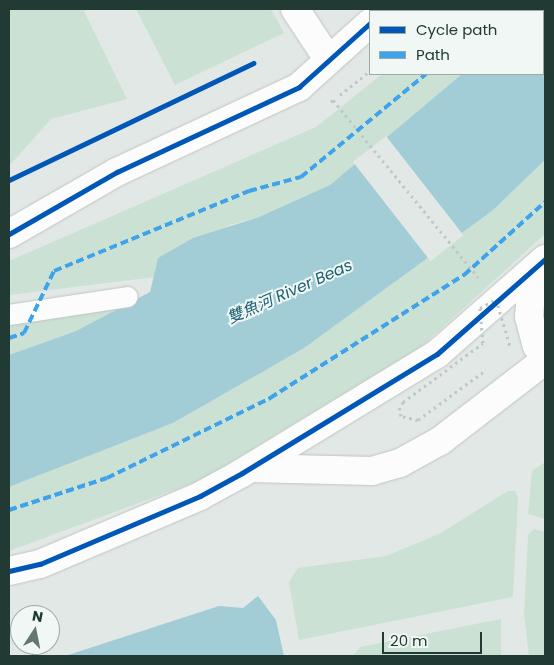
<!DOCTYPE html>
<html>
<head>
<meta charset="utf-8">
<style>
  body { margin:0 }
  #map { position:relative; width:554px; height:665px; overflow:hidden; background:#e2e8e5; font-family:Poppins,"Noto Sans SC",sans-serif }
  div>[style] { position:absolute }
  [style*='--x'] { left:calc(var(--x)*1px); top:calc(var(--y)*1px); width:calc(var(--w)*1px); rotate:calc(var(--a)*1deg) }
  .green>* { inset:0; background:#cbe1d3 }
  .water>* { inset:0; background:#a3cdd6 }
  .pier>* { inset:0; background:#e2e8e5; transform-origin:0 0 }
  .path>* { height:3px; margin-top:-1.5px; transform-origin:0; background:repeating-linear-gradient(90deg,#c0c8c5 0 2.5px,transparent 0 6.5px) }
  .roads { filter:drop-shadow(0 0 1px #bfc5c2) drop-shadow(0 0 1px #bfc5c2) }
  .lane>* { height:20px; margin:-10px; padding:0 10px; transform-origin:10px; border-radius:10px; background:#fbfcfb }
  .street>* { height:28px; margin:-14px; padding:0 14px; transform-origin:14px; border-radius:14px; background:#fbfcfb }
  .path-bridge>* { height:3px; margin-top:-1.5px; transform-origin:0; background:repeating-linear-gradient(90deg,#c0c8c5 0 2.5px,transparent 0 6.5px) }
  .quiet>* { height:4px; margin-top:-2px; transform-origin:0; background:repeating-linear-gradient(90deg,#3ea3eb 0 8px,transparent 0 12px) }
  .cycleway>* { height:5px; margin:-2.5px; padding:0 2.5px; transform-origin:2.5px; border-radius:2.5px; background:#0057b8 }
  span { translate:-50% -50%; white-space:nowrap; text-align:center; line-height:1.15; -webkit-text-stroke:4px #f0f7f4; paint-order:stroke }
  .water-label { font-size:16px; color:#1d6174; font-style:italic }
  .frame { position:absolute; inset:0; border:10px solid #213a34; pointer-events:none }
  .legend { position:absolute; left:369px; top:10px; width:175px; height:65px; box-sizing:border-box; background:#f0f7f4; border:1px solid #9daba7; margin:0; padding:6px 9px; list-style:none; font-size:15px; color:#213a34 }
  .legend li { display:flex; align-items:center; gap:10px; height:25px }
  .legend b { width:25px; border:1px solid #9daba7 }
  .north { position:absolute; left:10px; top:605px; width:50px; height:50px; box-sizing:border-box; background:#f0f7f4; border:1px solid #9daba7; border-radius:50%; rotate:11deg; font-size:14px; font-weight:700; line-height:20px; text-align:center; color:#213a34 }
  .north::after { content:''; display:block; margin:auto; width:18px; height:22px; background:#657772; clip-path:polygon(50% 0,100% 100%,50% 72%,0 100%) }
  .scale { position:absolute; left:382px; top:632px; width:100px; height:22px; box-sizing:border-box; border:2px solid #213a34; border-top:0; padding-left:6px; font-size:15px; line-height:18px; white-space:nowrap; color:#213a34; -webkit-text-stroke:4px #f0f7f4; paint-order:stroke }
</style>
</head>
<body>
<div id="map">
  <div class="green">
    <i style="clip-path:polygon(9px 9px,83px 9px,127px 99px,51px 119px,9px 166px)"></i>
    <i style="clip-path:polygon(136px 9px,271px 9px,284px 33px,175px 85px)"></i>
    <i style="clip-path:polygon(382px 74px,462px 74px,330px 185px,259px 217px,230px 225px,155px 267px,155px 277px,9px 295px,9px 261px,316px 127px)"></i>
    <i style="clip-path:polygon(545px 160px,545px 234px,422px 346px,201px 480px,9px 551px,9px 487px,173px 423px,300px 350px,492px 211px)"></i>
    <i style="clip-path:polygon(136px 299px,76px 331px,9px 355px,9px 322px)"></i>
    <i style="clip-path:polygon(545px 462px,545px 519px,528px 514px,532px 471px)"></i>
    <i style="clip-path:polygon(508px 491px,515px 491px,518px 497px,513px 597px,299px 640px,289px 582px,298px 568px,386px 556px,439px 534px)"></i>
    <i style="clip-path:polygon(534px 529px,545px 532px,545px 655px,529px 656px,524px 615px,528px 535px)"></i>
    <i style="clip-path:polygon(501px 619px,501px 656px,353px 656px,360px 647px)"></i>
  </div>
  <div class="water">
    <i style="clip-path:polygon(528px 9px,545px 9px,545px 160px,492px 211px,304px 348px,173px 423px,9px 487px,9px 355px,76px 331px,150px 292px,158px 258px,193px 238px,259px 217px,330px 185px,462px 74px,543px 74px,543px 11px,526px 11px)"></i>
    <i style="clip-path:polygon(258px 596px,276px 620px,284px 656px,65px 656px,219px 606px,243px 608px)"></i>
  </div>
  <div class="pier">
    <i style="left:386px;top:136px;width:126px;height:42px;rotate:52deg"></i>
  </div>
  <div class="path">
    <i style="--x:340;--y:95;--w:38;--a:-39"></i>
    <i style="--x:331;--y:102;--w:3;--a:-45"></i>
    <i style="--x:333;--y:100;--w:229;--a:50.7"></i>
  </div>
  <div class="roads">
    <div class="lane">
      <i style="--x:9;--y:315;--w:120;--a:-8.6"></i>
    </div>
    <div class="street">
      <i style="--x:295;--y:9;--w:60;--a:56.6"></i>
      <i style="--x:9;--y:234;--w:125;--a:-29.9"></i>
      <i style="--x:117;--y:172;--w:201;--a:-25"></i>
      <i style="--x:299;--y:87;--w:96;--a:-42"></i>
      <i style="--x:533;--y:271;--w:46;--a:95"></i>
      <i style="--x:529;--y:317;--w:30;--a:75"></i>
      <i style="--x:537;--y:346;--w:13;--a:51"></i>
      <i style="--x:250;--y:468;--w:122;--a:1.4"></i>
      <i style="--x:372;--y:471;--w:29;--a:-16"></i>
      <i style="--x:400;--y:463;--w:46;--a:-28.8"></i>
      <i style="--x:440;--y:441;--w:133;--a:-37.6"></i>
      <i style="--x:9;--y:571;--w:32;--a:-13"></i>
      <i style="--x:40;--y:564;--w:174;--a:-23"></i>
      <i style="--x:200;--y:496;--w:48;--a:-28.7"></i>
      <i style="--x:242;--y:473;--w:228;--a:-31.4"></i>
      <i style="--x:437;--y:354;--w:144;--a:-41.3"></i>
    </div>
  </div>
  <div class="path-bridge">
    <i style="--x:483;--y:372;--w:81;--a:143.6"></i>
    <i style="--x:418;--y:420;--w:17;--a:-167"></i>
    <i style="--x:401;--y:416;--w:6;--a:-108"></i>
    <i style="--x:399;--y:410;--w:9;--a:-63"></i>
    <i style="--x:403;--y:402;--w:99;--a:-36.4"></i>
    <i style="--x:483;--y:343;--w:35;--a:-95"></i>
    <i style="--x:480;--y:308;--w:18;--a:-29"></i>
    <i style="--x:496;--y:299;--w:49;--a:73.4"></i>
  </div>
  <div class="quiet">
    <i style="--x:491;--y:11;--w:4;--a:-34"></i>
    <i style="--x:9;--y:338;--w:16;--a:-18"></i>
    <i style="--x:24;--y:333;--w:69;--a:-64.2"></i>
    <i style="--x:54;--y:271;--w:211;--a:-22.3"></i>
    <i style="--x:249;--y:191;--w:54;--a:-15.1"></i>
    <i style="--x:301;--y:177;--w:162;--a:-39.5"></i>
    <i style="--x:9;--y:510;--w:103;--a:-18.1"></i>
    <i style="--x:107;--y:478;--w:182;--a:-26.1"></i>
    <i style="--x:270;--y:398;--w:230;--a:-32.4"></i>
    <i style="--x:464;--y:275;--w:109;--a:-42"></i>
  </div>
  <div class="cycleway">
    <i style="--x:9;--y:180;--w:271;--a:-25.6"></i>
    <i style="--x:9;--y:234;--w:125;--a:-29.9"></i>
    <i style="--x:117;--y:172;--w:201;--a:-25"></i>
    <i style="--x:299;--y:87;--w:96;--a:-42"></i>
    <i style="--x:9;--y:571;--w:32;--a:-13"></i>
    <i style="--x:40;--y:564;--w:174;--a:-23"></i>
    <i style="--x:200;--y:496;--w:48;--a:-28.7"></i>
    <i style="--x:242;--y:473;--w:228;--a:-31.4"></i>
    <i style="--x:437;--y:354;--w:144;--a:-41.3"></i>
  </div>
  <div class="water-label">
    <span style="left:290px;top:292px;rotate:-24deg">雙魚河 River Beas</span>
  </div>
  <div class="frame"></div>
  <ul class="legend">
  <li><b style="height:6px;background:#0057b8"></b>Cycle path</li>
  <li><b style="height:6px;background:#3ea3eb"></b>Path</li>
  </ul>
  <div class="north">N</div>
  <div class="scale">20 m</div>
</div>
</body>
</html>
